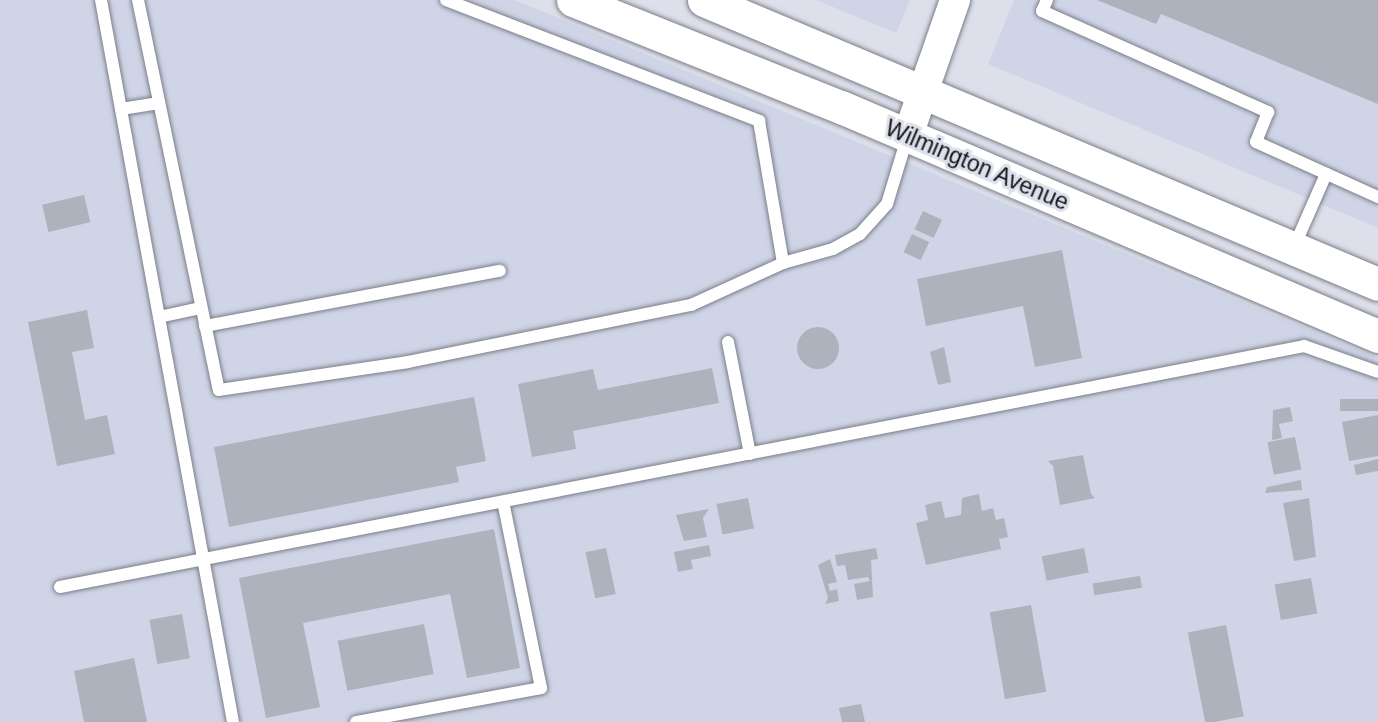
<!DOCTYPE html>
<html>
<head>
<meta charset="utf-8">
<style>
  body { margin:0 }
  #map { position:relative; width:1378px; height:722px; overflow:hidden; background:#dde0eb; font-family:Helvetica,sans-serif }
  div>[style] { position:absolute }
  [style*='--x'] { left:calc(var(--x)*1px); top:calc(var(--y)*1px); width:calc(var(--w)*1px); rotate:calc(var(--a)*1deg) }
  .built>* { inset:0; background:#cfd5e7 }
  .building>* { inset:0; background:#aeb2bc; transform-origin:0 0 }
  .round { border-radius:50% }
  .roads { filter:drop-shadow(0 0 2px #7b7e87) drop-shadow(0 0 2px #7b7e87) }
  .service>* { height:12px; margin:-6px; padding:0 6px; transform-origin:6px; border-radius:6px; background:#fff }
  .tertiary>* { height:30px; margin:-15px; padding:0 15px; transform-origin:15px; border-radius:15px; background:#fff }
  .secondary>* { height:33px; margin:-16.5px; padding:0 16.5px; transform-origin:16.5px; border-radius:16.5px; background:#fff }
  span { translate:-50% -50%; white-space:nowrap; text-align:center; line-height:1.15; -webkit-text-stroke:6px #dde0eb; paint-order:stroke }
  .street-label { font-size:23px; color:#15161a }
</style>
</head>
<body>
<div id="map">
  <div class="built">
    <i style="clip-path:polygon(0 0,515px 0,1378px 358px,1378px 722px,0 722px)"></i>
    <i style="clip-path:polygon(816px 0,910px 0,896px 33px)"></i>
    <i style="clip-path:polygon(1014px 0,1378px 0,1378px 228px,988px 64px)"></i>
  </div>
  <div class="building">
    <i style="clip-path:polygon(1097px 0,1378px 0,1378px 104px,1161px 14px,1156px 24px)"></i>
    <i style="left:84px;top:195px;width:28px;height:43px;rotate:77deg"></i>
    <i style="left:923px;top:211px;width:21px;height:20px;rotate:25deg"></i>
    <i style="left:912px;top:234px;width:19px;height:20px;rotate:25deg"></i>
    <i style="clip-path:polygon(1062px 250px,1082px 358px,1035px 367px,1023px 306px,926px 326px,917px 279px)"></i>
    <i style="clip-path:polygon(87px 310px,94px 348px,72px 352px,85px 420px,107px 415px,115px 454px,57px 466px,28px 322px)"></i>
    <i class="round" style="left:797px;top:327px;width:42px;height:42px"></i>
    <i style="clip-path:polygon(944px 347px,951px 382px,938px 385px,930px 352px)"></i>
    <i style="clip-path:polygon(712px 368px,719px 403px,573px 431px,576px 449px,532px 457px,518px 384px,593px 369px,598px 390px)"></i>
    <i style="clip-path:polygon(474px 397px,486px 461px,456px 467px,459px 482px,229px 527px,214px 447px)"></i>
    <i style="left:1378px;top:399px;width:12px;height:38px;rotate:90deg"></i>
    <i style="clip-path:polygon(1290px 407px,1293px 421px,1279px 424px,1282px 438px,1272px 440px,1273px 410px)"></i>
    <i style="clip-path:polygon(1378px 415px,1378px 456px,1349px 461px,1342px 422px)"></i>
    <i style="left:1295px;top:437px;width:33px;height:28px;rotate:79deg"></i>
    <i style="clip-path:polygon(1083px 455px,1091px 494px,1095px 498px,1060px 505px,1053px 466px,1048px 461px)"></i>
    <i style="clip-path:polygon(1378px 459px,1378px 471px,1356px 475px,1354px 465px)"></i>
    <i style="clip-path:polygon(1301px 480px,1302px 490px,1265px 493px,1267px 487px)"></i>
    <i style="clip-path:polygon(979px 494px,982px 511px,993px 508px,996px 520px,1004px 518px,1008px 537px,999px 539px,1001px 549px,926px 565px,916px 523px,928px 520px,925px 505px,941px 501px,945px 518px,961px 515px,962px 498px)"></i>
    <i style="left:748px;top:498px;width:31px;height:32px;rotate:79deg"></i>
    <i style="clip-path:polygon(1309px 498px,1316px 557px,1294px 561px,1283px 503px)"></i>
    <i style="clip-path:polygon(709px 509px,703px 518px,707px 537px,684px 541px,676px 515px)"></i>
    <i style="clip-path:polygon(494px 529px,520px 668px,467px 678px,450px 594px,303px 623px,320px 707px,266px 718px,239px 578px)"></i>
    <i style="clip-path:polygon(709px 545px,711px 556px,691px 560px,693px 569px,678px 572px,674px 552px)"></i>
    <i style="left:606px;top:548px;width:47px;height:21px;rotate:78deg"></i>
    <i style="clip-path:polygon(876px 548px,878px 559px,871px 560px,873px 597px,857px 600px,854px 584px,870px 581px,868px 577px,848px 580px,845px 565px,837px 566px,835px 555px)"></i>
    <i style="left:1084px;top:548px;width:25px;height:43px;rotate:79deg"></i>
    <i style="clip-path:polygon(830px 559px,837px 582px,828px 584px,830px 591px,837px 589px,839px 601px,825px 604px,828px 598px,818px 565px)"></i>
    <i style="left:1140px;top:576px;width:12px;height:48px;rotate:81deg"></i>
    <i style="left:1311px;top:578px;width:36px;height:37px;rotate:80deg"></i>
    <i style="left:1031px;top:605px;width:88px;height:42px;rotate:80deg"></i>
    <i style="left:182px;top:614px;width:45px;height:33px;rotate:80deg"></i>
    <i style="left:424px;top:624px;width:51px;height:88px;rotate:79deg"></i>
    <i style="left:1226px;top:625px;width:93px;height:39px;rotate:79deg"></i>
    <i style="clip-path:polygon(134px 658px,147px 722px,84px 722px,74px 671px)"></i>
    <i style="clip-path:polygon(861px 704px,865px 722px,842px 722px,839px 708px)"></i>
  </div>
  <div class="roads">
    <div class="service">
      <i style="--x:101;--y:0;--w:734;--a:79.64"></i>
      <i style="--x:138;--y:0;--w:398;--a:78.3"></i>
      <i style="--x:219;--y:390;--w:191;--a:-8.4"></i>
      <i style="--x:408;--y:362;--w:289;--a:-11.4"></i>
      <i style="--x:691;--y:305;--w:101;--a:-24.5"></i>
      <i style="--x:783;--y:263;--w:52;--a:-15.6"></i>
      <i style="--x:833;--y:249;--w:31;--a:-29"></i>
      <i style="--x:860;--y:234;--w:40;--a:-48"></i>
      <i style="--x:887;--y:204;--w:69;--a:-73.1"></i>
      <i style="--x:446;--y:0;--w:336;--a:21.1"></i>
      <i style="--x:759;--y:121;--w:144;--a:80.4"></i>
      <i style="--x:1047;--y:0;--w:12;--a:114"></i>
      <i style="--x:1042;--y:11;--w:248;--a:24.1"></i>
      <i style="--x:1268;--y:112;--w:32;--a:112"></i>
      <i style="--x:1256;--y:142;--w:134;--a:24.3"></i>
      <i style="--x:121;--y:109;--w:37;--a:-9"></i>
      <i style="--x:1294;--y:247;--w:80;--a:-66.3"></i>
      <i style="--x:159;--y:317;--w:43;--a:-12.1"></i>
      <i style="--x:205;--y:326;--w:300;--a:-10.6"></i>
      <i style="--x:728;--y:342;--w:114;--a:78.9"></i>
      <i style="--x:60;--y:587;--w:1267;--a:-10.96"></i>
      <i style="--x:1304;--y:346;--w:78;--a:19.4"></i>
      <i style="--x:356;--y:722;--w:188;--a:-10.4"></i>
      <i style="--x:541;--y:688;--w:190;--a:-101.5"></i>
    </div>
    <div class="tertiary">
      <i style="--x:908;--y:135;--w:143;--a:-70.8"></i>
    </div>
    <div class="secondary">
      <i style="--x:573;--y:0;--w:289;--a:21.8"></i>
      <i style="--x:841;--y:107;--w:584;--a:23.1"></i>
      <i style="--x:704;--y:0;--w:731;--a:22.85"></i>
    </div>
  </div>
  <div class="street-label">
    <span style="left:977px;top:165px;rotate:23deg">Wilmington Avenue</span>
  </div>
</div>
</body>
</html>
